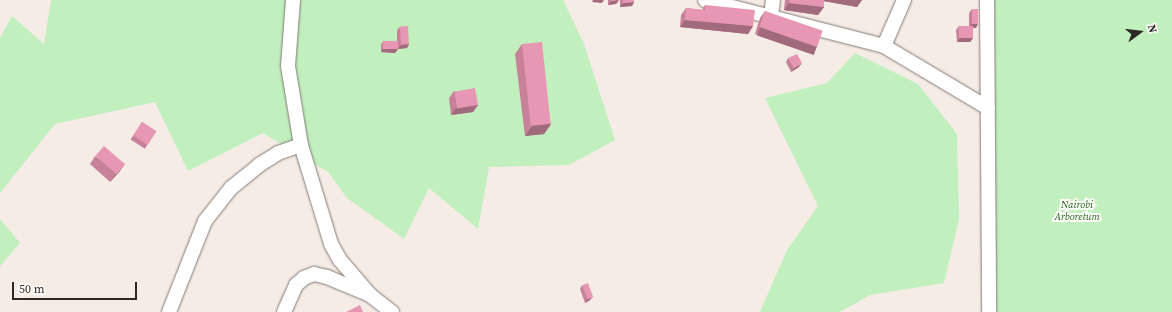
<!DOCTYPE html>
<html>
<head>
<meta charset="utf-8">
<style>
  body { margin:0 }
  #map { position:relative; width:1172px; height:312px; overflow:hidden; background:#f6ece6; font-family:"Source Serif 4",serif }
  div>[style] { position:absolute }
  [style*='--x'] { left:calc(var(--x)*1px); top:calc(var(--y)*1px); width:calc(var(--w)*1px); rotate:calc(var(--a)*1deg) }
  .green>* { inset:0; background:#c1efbe; transform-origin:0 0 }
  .roads { filter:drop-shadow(0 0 1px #837b75) drop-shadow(0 0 1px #837b75) }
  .minor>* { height:14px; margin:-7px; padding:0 7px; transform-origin:7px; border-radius:7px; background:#fff }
  .wall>* { inset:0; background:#c7829a; transform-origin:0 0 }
  .shaded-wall>* { inset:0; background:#a26a7d; transform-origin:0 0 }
  .building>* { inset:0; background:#e797b3; transform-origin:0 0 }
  span { translate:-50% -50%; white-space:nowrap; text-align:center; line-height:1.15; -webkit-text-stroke:4px #fffbf8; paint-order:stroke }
  .park-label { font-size:10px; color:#1c671c; font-style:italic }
  .north { position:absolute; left:1120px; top:12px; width:40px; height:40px; -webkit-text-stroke:3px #fffbf8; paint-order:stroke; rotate:75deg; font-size:11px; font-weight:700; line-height:16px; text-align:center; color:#2b2825 }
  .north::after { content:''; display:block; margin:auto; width:14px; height:18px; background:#2b2825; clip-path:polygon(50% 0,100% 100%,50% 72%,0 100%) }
  .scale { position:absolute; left:12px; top:282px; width:125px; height:18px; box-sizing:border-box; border:2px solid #2b2825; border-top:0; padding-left:5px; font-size:12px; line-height:14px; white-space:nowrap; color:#2b2825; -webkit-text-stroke:3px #fffbf8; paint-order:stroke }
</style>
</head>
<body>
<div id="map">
  <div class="green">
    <i style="clip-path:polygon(51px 0,563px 0,584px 44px,615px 140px,569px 165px,489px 167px,478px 229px,429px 188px,404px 239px,347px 198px,328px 172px,263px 133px,188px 171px,155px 102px,55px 124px,0 193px,0 38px,12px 16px,44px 44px)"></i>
    <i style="left:984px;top:0;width:188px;height:312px"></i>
    <i style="clip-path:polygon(855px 53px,918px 84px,957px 134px,959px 219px,944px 283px,870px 295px,840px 312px,760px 312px,787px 250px,818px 206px,765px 98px,827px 83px)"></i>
    <i style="clip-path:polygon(0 219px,20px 243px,0 266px)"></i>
  </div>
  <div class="roads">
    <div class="minor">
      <i style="--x:293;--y:0;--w:66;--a:94.3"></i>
      <i style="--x:288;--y:66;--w:80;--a:80.7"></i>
      <i style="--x:301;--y:145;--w:103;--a:73.1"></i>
      <i style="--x:331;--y:244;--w:18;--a:61"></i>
      <i style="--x:340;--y:260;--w:46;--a:49.4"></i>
      <i style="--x:705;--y:0;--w:185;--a:14.4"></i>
      <i style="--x:904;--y:0;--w:50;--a:113.5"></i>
      <i style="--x:884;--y:46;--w:121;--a:30.8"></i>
      <i style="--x:987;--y:0;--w:312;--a:89.6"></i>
      <i style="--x:771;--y:16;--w:16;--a:-83"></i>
      <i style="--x:169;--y:312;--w:98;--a:-68.4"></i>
      <i style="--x:205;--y:221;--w:42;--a:-51.8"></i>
      <i style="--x:231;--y:188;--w:36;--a:-39"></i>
      <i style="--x:259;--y:165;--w:22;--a:-32"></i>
      <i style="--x:278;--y:153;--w:24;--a:-19"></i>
      <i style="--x:284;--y:312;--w:30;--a:-66"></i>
      <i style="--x:296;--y:285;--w:11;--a:-41"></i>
      <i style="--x:304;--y:278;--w:11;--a:-22"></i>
      <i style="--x:314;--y:274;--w:13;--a:13"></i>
      <i style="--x:327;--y:277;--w:47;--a:22.7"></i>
      <i style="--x:370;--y:295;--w:28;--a:38"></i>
    </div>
  </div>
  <div class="wall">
    <i style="clip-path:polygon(608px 0,619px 0,616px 4px,608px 5px)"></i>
    <i style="clip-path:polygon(620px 0,634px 0,634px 2px,632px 6px,620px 7px)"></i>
    <i style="clip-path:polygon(785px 0,862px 0,857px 7px,824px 1px,824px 7px,818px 15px,784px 10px)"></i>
    <i style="clip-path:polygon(705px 5px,753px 26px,748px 34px,680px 27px,681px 15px,686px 8px,702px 10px)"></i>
    <i style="clip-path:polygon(972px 9px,976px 28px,973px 28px,973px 38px,970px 42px,957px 42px,956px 30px,959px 26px,969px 26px,969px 13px)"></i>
    <i style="clip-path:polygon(765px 11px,817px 47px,812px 54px,755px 34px,760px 18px)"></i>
    <i style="clip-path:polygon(400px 27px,409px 44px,407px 48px,398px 49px,395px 53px,381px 52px,381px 45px,383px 41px,397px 41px,397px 30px)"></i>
    <i style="clip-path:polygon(522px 44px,551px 124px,544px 134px,525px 136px,515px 54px)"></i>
    <i style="clip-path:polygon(788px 58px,799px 67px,791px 72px,786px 62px)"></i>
    <i style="clip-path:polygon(454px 91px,478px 105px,473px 112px,451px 115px,449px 98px)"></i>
    <i style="left:142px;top:122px;width:17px;height:21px;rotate:33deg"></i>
    <i style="clip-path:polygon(95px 156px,120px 171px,110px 182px,90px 164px)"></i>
    <i style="clip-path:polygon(582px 285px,590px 300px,585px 303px,580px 289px)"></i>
  </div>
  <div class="shaded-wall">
    <i style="clip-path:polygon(593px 0,604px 0,602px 3px,592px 2px)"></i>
    <i style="clip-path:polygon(619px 0,616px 4px,608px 5px,611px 1px)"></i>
    <i style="clip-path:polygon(824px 0,862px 0,857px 7px,823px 1px)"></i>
    <i style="clip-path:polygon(634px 2px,632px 6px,620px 7px,623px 3px)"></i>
    <i style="clip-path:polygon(789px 3px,824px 7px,818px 15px,784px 10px)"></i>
    <i style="clip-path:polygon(685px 20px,753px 26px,748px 34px,680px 27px)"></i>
    <i style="clip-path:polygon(972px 24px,978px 24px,976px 28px,969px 28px)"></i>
    <i style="left:760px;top:27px;width:60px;height:9px;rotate:19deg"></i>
    <i style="clip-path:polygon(960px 38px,973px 38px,970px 42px,957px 42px)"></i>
    <i style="clip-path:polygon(409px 44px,407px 48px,398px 49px,395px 53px,381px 52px,383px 49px,398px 49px,401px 45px)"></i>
    <i style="clip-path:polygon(802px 63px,799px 67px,791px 72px,794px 68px)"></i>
    <i style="clip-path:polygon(478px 105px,473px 112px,451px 115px,456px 108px)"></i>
    <i style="clip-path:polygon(551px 124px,544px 134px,525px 136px,532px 126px)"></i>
    <i style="clip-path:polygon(125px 164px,120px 171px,110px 182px,115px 175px)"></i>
    <i style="clip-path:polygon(593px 297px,590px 300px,585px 303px,587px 299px)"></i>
  </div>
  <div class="building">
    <i style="clip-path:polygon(611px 0,619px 0,611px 1px)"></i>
    <i style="clip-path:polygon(623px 0,634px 0,634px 2px,623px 3px)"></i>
    <i style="clip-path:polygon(790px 0,824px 0,824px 7px,789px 3px)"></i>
    <i style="clip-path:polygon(705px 5px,755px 10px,753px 26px,685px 20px,686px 8px,705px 10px)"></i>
    <i style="left:972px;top:9px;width:6px;height:15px"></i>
    <i style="left:765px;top:11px;width:61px;height:17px;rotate:19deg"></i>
    <i style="left:408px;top:26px;width:18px;height:8px;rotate:87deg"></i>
    <i style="left:959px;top:26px;width:14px;height:12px"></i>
    <i style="left:383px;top:41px;width:15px;height:8px"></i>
    <i style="left:542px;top:42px;width:82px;height:20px;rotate:84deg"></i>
    <i style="clip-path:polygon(797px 54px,802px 63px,794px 68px,788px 58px)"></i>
    <i style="left:475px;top:88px;width:17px;height:21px;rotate:80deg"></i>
    <i style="left:142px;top:122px;width:17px;height:16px;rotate:33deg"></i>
    <i style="left:104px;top:146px;width:28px;height:13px;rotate:41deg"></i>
    <i style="left:588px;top:283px;width:15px;height:6px;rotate:70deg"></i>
    <i style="clip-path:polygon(360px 305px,363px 312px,346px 312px)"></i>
  </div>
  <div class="park-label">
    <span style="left:1077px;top:210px">Nairobi<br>Arboretum</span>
  </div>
  <div class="north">N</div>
  <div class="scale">50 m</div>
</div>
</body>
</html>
